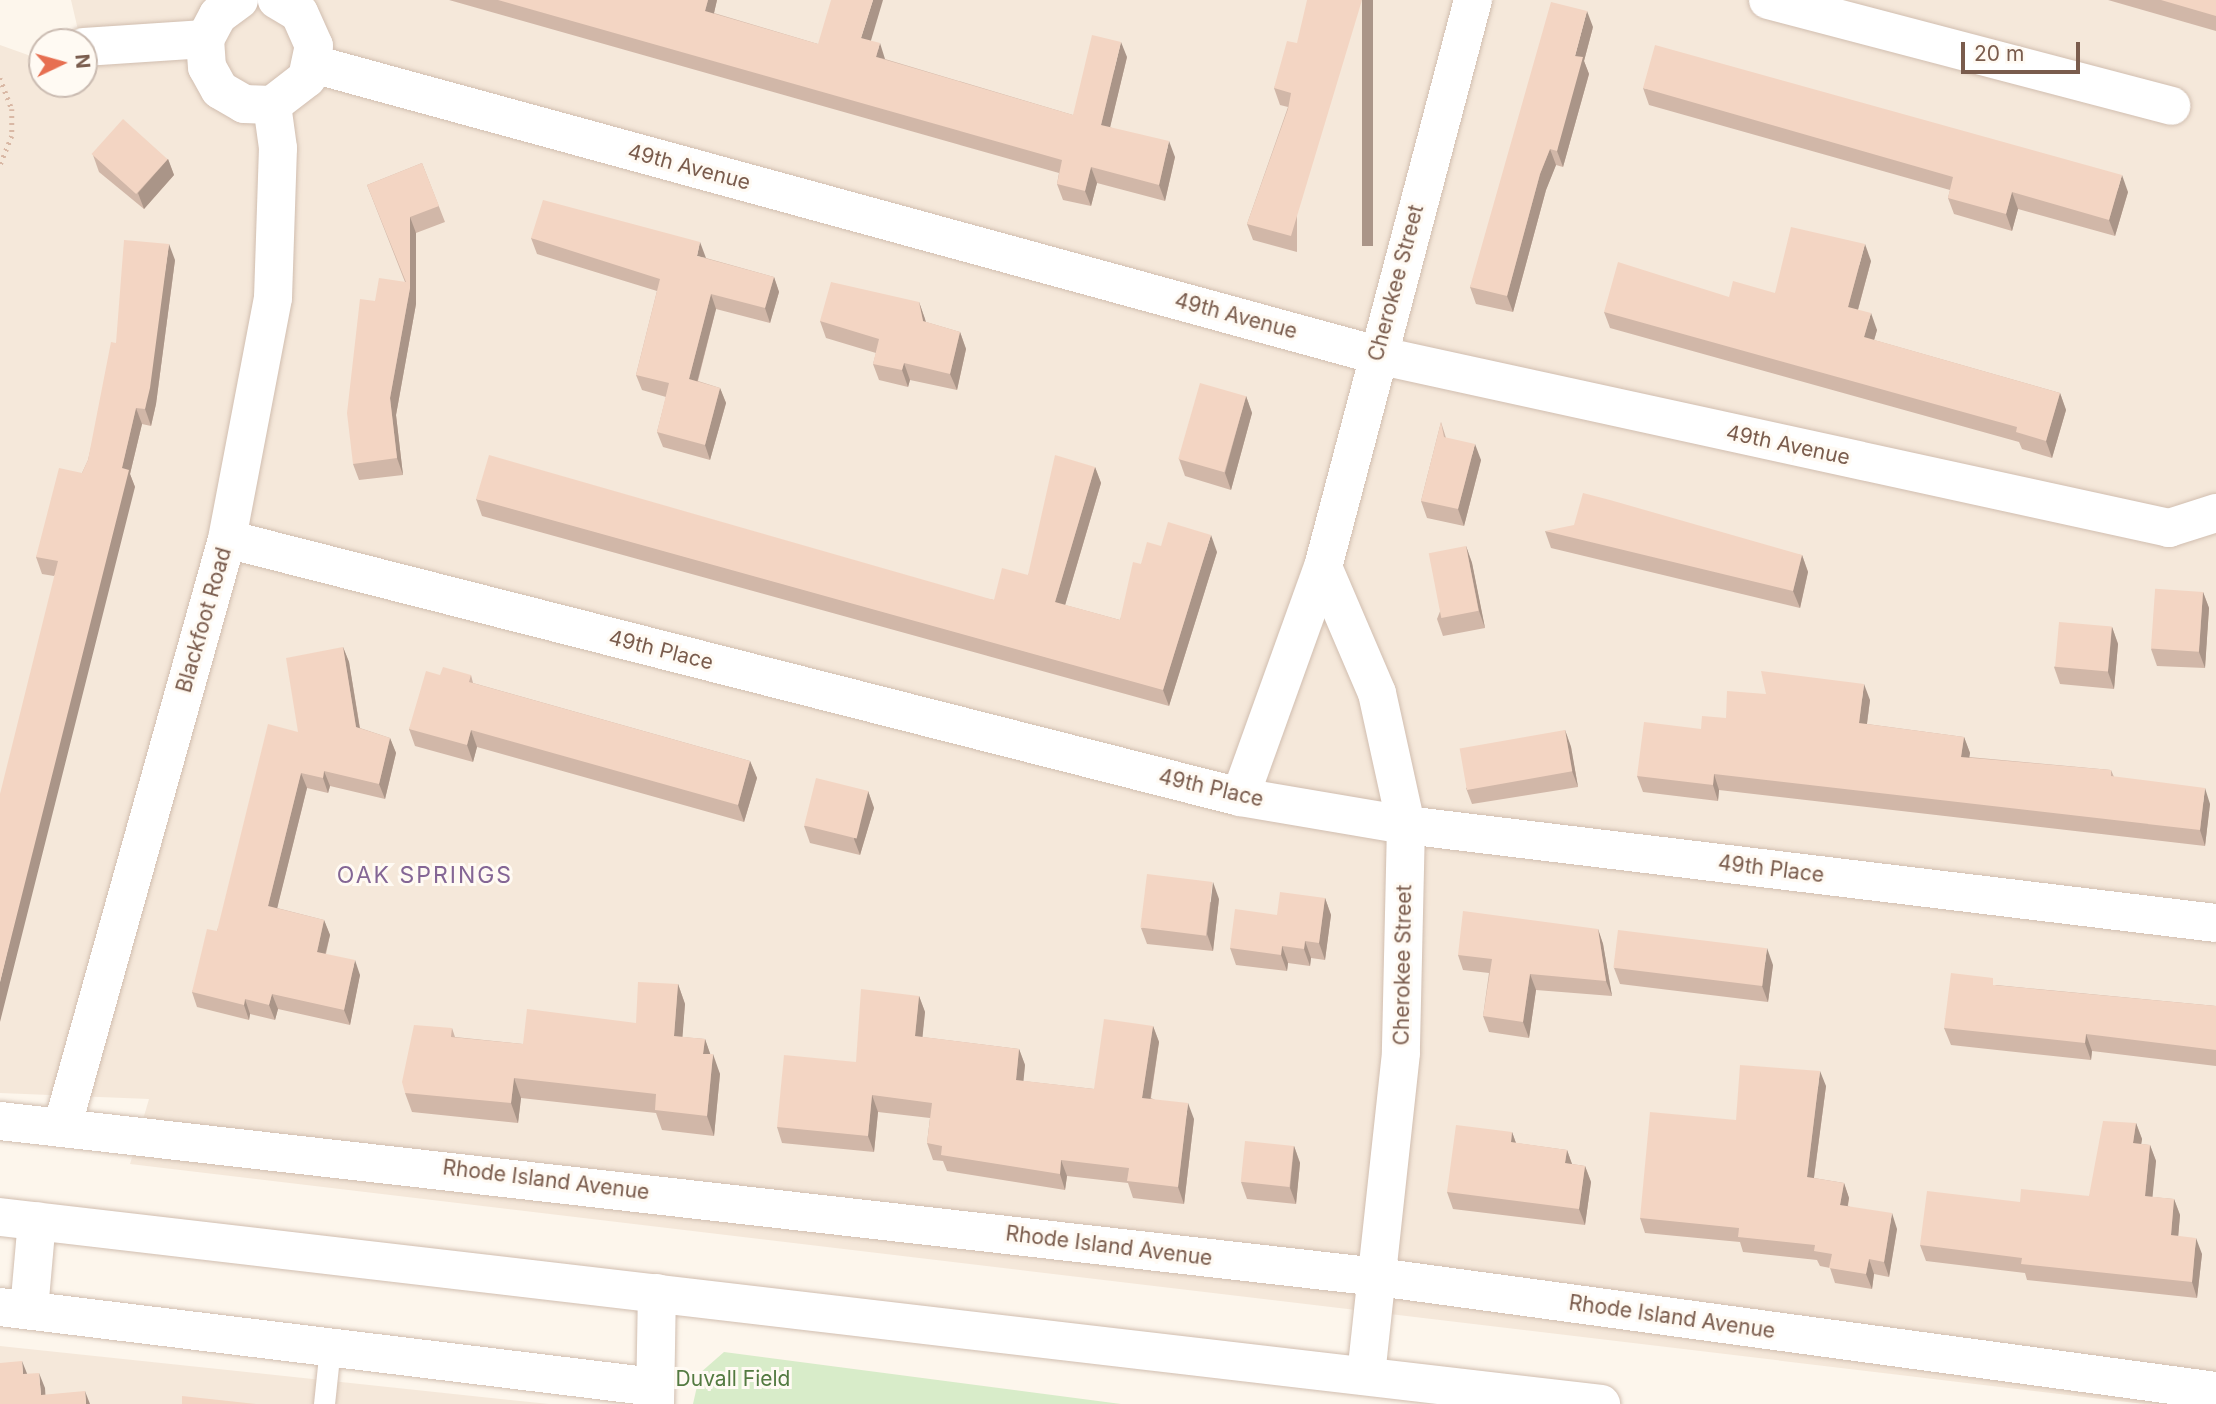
<!DOCTYPE html>
<html>
<head>
<meta charset="utf-8">
<style>
  body { margin:0 }
  #map { position:relative; width:2216px; height:1404px; overflow:hidden; background:#fdf6ec; font-family:Inter,sans-serif }
  div>[style] { position:absolute }
  [style*='--x'] { left:calc(var(--x)*1px); top:calc(var(--y)*1px); width:calc(var(--w)*1px); rotate:calc(var(--a)*1deg) }
  .residential>* { inset:0; background:#f5e8da }
  .green>* { inset:0; background:#d8ecc9 }
  .path>* { height:4.5px; margin-top:-2.25px; transform-origin:0; background:repeating-linear-gradient(90deg,#d9b8a5 0 2px,transparent 0 7px) }
  .roads { filter:drop-shadow(0 0 2px #d1beb0) drop-shadow(0 0 2px #d1beb0) }
  .lane>* { height:21px; margin:-10.5px; padding:0 10.5px; transform-origin:10.5px; border-radius:10.5px; background:#fff }
  .street>* { height:38px; margin:-19px; padding:0 19px; transform-origin:19px; border-radius:19px; background:#fff }
  .secondary>* { height:38px; margin:-19px; padding:0 19px; transform-origin:19px; border-radius:19px; background:#fff }
  .wall>* { inset:0; background:#d1b7a8 }
  .shaded-wall>* { inset:0; background:#aa9588; transform-origin:0 0 }
  .building>* { inset:0; background:#f3d5c3; transform-origin:0 0 }
  span { translate:-50% -50%; white-space:nowrap; text-align:center; line-height:1.15; -webkit-text-stroke:6px #fffaf3; paint-order:stroke }
  .street-label { font-size:21px; color:#7a5c4d }
  .park-label { font-size:21px; color:#537a41 }
  .neighbourhood-label { font-size:23px; color:#846695; letter-spacing:2px }
  .north { position:absolute; left:28px; top:28px; width:70px; height:70px; box-sizing:border-box; background:#fffaf3; border:2px solid #cabbb1; border-radius:50%; rotate:85deg; font-size:19px; font-weight:700; line-height:28px; text-align:center; color:#7a5c4d }
  .north::after { content:''; display:block; margin:auto; width:24px; height:32px; background:#e76f51; clip-path:polygon(50% 0,100% 100%,50% 72%,0 100%) }
  .scale { position:absolute; left:1961px; top:42px; width:119px; height:32px; box-sizing:border-box; border:4px solid #7a5c4d; border-top:0; padding-left:9px; font-size:21px; line-height:24px; white-space:nowrap; color:#7a5c4d; -webkit-text-stroke:5px #fffaf3; paint-order:stroke }
</style>
</head>
<body>
<div id="map">
  <div class="residential">
    <i style="clip-path:polygon(71px 0,2216px 0,2216px 1404px,2144px 1404px,130px 1164px,149px 1099px,0 1093px,0 45px,42px 60px,42px 84px,84px 84px,89px 77px)"></i>
    <i style="clip-path:polygon(0 1346px,549px 1404px,0 1404px)"></i>
  </div>
  <div class="green">
    <i style="clip-path:polygon(724px 1352px,1121px 1404px,693px 1404px,700px 1373px)"></i>
  </div>
  <div class="path">
    <i style="--x:0;--y:78;--w:33;--a:69"></i>
    <i style="--x:12;--y:109;--w:27;--a:90"></i>
    <i style="--x:12;--y:136;--w:31;--a:112"></i>
  </div>
  <div class="roads">
    <div class="lane">
      <i style="--x:324;--y:1404;--w:57;--a:-84"></i>
    </div>
    <div class="street">
      <i style="--x:239;--y:0;--w:26;--a:144"></i>
      <i style="--x:218;--y:15;--w:27;--a:118"></i>
      <i style="--x:205;--y:39;--w:28;--a:86"></i>
      <i style="--x:207;--y:67;--w:26;--a:61"></i>
      <i style="--x:220;--y:90;--w:28;--a:30"></i>
      <i style="--x:244;--y:104;--w:28;--a:2"></i>
      <i style="--x:272;--y:105;--w:44;--a:-37.6"></i>
      <i style="--x:307;--y:78;--w:33;--a:-78"></i>
      <i style="--x:314;--y:46;--w:36;--a:-114"></i>
      <i style="--x:299;--y:13;--w:26;--a:-149"></i>
      <i style="--x:1768;--y:0;--w:417;--a:14.7"></i>
      <i style="--x:84;--y:47;--w:121;--a:-3.8"></i>
      <i style="--x:313;--y:64;--w:1103;--a:15.3"></i>
      <i style="--x:1377;--y:355;--w:811;--a:12.32"></i>
      <i style="--x:2169;--y:528;--w:49;--a:-17.7"></i>
      <i style="--x:227;--y:539;--w:1045;--a:14.29"></i>
      <i style="--x:1240;--y:797;--w:168;--a:9.6"></i>
      <i style="--x:1406;--y:825;--w:816;--a:6.9"></i>
      <i style="--x:1323;--y:567;--w:137;--a:66.8"></i>
      <i style="--x:1377;--y:693;--w:135;--a:77.6"></i>
      <i style="--x:1406;--y:825;--w:228;--a:91.3"></i>
      <i style="--x:1401;--y:1053;--w:324;--a:96.2"></i>
      <i style="--x:1240;--y:797;--w:245;--a:-70.2"></i>
      <i style="--x:1323;--y:567;--w:587;--a:-75.18"></i>
      <i style="--x:0;--y:1121;--w:1387;--a:6.46"></i>
      <i style="--x:1378;--y:1277;--w:846;--a:7.75"></i>
      <i style="--x:63;--y:1124;--w:608;--a:-74.34"></i>
      <i style="--x:227;--y:539;--w:245;--a:-79.2"></i>
      <i style="--x:273;--y:298;--w:150;--a:-88.1"></i>
      <i style="--x:278;--y:148;--w:43;--a:-97.9"></i>
      <i style="--x:0;--y:1307;--w:659;--a:6.97"></i>
      <i style="--x:29;--y:1310;--w:89;--a:-84.9"></i>
      <i style="--x:655;--y:1404;--w:111;--a:-89"></i>
    </div>
    <div class="secondary">
      <i style="--x:0;--y:1217;--w:1612;--a:6.66"></i>
    </div>
  </div>
  <div class="wall">
    <i style="clip-path:polygon(449px 0,717px 0,714px 13px,818px 44px,871px 41px,885px 59px,1073px 115px,1127px 57px,1110px 127px,1175px 157px,1165px 201px,1097px 183px,1091px 206px,1063px 200px,1057px 184px,1059px 173px)"></i>
    <i style="clip-path:polygon(2108px 0,2216px 0,2216px 31px)"></i>
    <i style="clip-path:polygon(1593px 27px,1584px 61px,1589px 74px,1563px 167px,1556px 165px,1546px 190px,1513px 312px,1476px 304px,1470px 287px)"></i>
    <i style="clip-path:polygon(1297px 43px,1297px 252px,1253px 240px,1247px 224px,1288px 107px,1280px 105px,1274px 88px)"></i>
    <i style="clip-path:polygon(1643px 88px,2128px 192px,2115px 236px,2018px 209px,2012px 231px,1954px 214px,1948px 198px,1950px 190px,1649px 105px)"></i>
    <i style="clip-path:polygon(93px 155px,168px 159px,174px 175px,144px 209px,99px 172px)"></i>
    <i style="clip-path:polygon(422px 163px,445px 222px,416px 233px,416px 304px,396px 415px,403px 475px,359px 480px,353px 464px,375px 301px,405px 282px,367px 185px)"></i>
    <i style="clip-path:polygon(531px 238px,706px 258px,774px 277px,779px 292px,770px 323px,716px 309px,698px 381px,720px 388px,726px 403px,710px 460px,663px 447px,657px 432px,666px 397px,642px 390px,636px 375px,657px 291px,537px 254px)"></i>
    <i style="clip-path:polygon(175px 260px,156px 404px,151px 426px,142px 424px,130px 474px,135px 487px,54px 576px,42px 574px,36px 557px,82px 473px,88px 460px,116px 343px)"></i>
    <i style="clip-path:polygon(1871px 261px,1858px 310px,1877px 330px,1874px 340px,2060px 393px,2066px 410px,2052px 458px,2022px 449px,2019px 442px,1610px 328px,1604px 312px,1775px 293px)"></i>
    <i style="clip-path:polygon(919px 302px,926px 322px,960px 332px,966px 349px,957px 390px,910px 380px,908px 387px,879px 380px,873px 364px,876px 353px,826px 338px,820px 321px)"></i>
    <i style="clip-path:polygon(1246px 396px,1252px 413px,1231px 490px,1185px 476px,1179px 459px)"></i>
    <i style="clip-path:polygon(1441px 422px,1446px 438px,1481px 460px,1464px 526px,1427px 518px,1421px 501px)"></i>
    <i style="clip-path:polygon(1095px 467px,1101px 483px,1065px 605px,1120px 620px,1141px 564px,1161px 546px,1217px 552px,1169px 706px,482px 516px,476px 499px,994px 600px,1028px 575px)"></i>
    <i style="clip-path:polygon(1545px 531px,1802px 555px,1808px 572px,1800px 608px,1551px 548px)"></i>
    <i style="clip-path:polygon(1466px 546px,1472px 563px,1485px 628px,1443px 636px,1437px 619px)"></i>
    <i style="clip-path:polygon(2203px 592px,2209px 608px,2205px 668px,2157px 666px,2151px 649px)"></i>
    <i style="clip-path:polygon(2112px 627px,2118px 644px,2114px 689px,2060px 684px,2054px 667px)"></i>
    <i style="clip-path:polygon(343px 647px,349px 662px,360px 728px,390px 738px,396px 753px,385px 799px,330px 786px,328px 793px,307px 788px,277px 908px,324px 920px,330px 935px,326px 954px,360px 975px,350px 1025px,278px 1009px,275px 1020px,250px 1014px,249px 1020px,197px 1007px,192px 992px,298px 732px)"></i>
    <i style="clip-path:polygon(440px 675px,471px 675px,473px 683px,750px 761px,757px 778px,744px 822px,477px 747px,473px 762px,415px 746px,409px 729px)"></i>
    <i style="clip-path:polygon(1766px 694px,1870px 700px,1867px 724px,1964px 737px,1970px 753px,1969px 757px,2111px 770px,2114px 777px,2210px 804px,2205px 846px,1719px 790px,1718px 801px,1643px 792px,1637px 776px,1701px 729px,1726px 718px)"></i>
    <i style="clip-path:polygon(1565px 730px,1571px 747px,1578px 787px,1472px 804px,1466px 788px)"></i>
    <i style="clip-path:polygon(868px 791px,874px 808px,860px 855px,810px 843px,804px 826px)"></i>
    <i style="clip-path:polygon(1325px 898px,1331px 915px,1325px 960px,1311px 958px,1310px 966px,1288px 963px,1287px 971px,1236px 965px,1230px 948px,1277px 915px)"></i>
    <i style="clip-path:polygon(1219px 899px,1213px 951px,1147px 944px,1141px 928px)"></i>
    <i style="clip-path:polygon(1598px 929px,1603px 944px,1612px 996px,1536px 990px,1529px 1038px,1489px 1032px,1483px 1016px,1489px 973px,1463px 970px,1458px 955px)"></i>
    <i style="clip-path:polygon(1773px 965px,1768px 1002px,1620px 984px,1614px 968px)"></i>
    <i style="clip-path:polygon(678px 984px,685px 1004px,682px 1037px,705px 1039px,710px 1054px,720px 1074px,714px 1136px,662px 1130px,656px 1113px,521px 1098px,518px 1123px,412px 1112px,405px 1093px,452px 1028px,455px 1037px,523px 1044px,636px 1023px)"></i>
    <i style="clip-path:polygon(1996px 985px,2216px 1006px,2216px 1066px,2092px 1051px,2091px 1060px,1951px 1045px,1944px 1028px)"></i>
    <i style="clip-path:polygon(919px 996px,925px 1012px,922px 1037px,1019px 1049px,1025px 1065px,1023px 1081px,1094px 1089px,1153px 1026px,1159px 1042px,1151px 1098px,1194px 1119px,1184px 1204px,1133px 1198px,1128px 1183px,1067px 1176px,1065px 1190px,947px 1171px,943px 1161px,933px 1160px,927px 1143px,930px 1118px,878px 1112px,874px 1152px,782px 1143px,777px 1127px,856px 1062px)"></i>
    <i style="clip-path:polygon(1826px 1086px,1814px 1178px,1844px 1183px,1849px 1198px,1848px 1206px,1897px 1229px,1889px 1277px,1874px 1274px,1872px 1289px,1835px 1283px,1830px 1268px,1820px 1266px,1817px 1260px,1743px 1252px,1740px 1242px,1645px 1233px,1640px 1218px,1736px 1120px)"></i>
    <i style="clip-path:polygon(2136px 1123px,2142px 1139px,2141px 1144px,2150px 1145px,2156px 1161px,2152px 1197px,2174px 1199px,2180px 1215px,2178px 1236px,2202px 1254px,2197px 1298px,2027px 1280px,2025px 1273px,1926px 1261px,1920px 1245px,2020px 1202px,2089px 1196px)"></i>
    <i style="clip-path:polygon(1512px 1132px,1516px 1143px,1567px 1150px,1572px 1164px,1585px 1166px,1591px 1182px,1585px 1225px,1453px 1209px,1447px 1192px)"></i>
    <i style="clip-path:polygon(1294px 1146px,1300px 1163px,1296px 1204px,1247px 1199px,1241px 1182px)"></i>
  </div>
  <div class="shaded-wall">
    <i style="clip-path:polygon(708px 0,717px 0,711px 26px,705px 11px)"></i>
    <i style="clip-path:polygon(873px 0,883px 0,867px 54px,861px 38px)"></i>
    <i style="left:1362px;top:0;width:11px;height:246px"></i>
    <i style="clip-path:polygon(1587px 11px,1593px 27px,1584px 61px,1589px 74px,1563px 167px,1557px 151px,1575px 56px)"></i>
    <i style="clip-path:polygon(1121px 42px,1127px 57px,1107px 140px,1101px 125px)"></i>
    <i style="clip-path:polygon(880px 43px,885px 59px,876px 57px)"></i>
    <i style="clip-path:polygon(1169px 141px,1175px 157px,1165px 201px,1159px 185px)"></i>
    <i style="clip-path:polygon(1550px 149px,1556px 165px,1546px 190px,1513px 312px,1507px 296px,1540px 174px)"></i>
    <i style="clip-path:polygon(168px 159px,174px 175px,144px 209px,138px 193px)"></i>
    <i style="clip-path:polygon(1091px 167px,1097px 183px,1091px 206px,1085px 191px)"></i>
    <i style="clip-path:polygon(2122px 175px,2128px 192px,2115px 236px,2109px 220px)"></i>
    <i style="clip-path:polygon(2012px 192px,2018px 209px,2012px 231px,2006px 214px)"></i>
    <i style="clip-path:polygon(410px 217px,416px 233px,416px 304px,396px 415px,403px 475px,397px 458px,390px 398px,410px 288px)"></i>
    <i style="clip-path:polygon(700px 242px,706px 258px,697px 256px)"></i>
    <i style="clip-path:polygon(169px 244px,175px 260px,156px 404px,151px 426px,145px 409px)"></i>
    <i style="clip-path:polygon(1865px 244px,1871px 261px,1854px 324px,1848px 307px)"></i>
    <i style="clip-path:polygon(774px 277px,779px 292px,770px 323px,765px 308px)"></i>
    <i style="clip-path:polygon(711px 294px,716px 309px,694px 394px,689px 379px)"></i>
    <i style="clip-path:polygon(919px 302px,925px 319px,929px 338px,923px 321px)"></i>
    <i style="clip-path:polygon(1871px 313px,1877px 330px,1870px 354px,1864px 337px)"></i>
    <i style="clip-path:polygon(960px 332px,966px 349px,957px 390px,950px 374px)"></i>
    <i style="clip-path:polygon(904px 363px,910px 380px,908px 387px,902px 370px)"></i>
    <i style="clip-path:polygon(720px 388px,726px 403px,710px 460px,705px 445px)"></i>
    <i style="clip-path:polygon(2060px 393px,2066px 410px,2052px 458px,2046px 441px)"></i>
    <i style="clip-path:polygon(1246px 396px,1252px 413px,1231px 490px,1225px 473px)"></i>
    <i style="clip-path:polygon(136px 408px,142px 424px,130px 474px,135px 487px,0 1022px,0 982px)"></i>
    <i style="clip-path:polygon(1475px 444px,1481px 460px,1464px 526px,1458px 509px)"></i>
    <i style="clip-path:polygon(1095px 467px,1101px 483px,1061px 619px,1055px 602px)"></i>
    <i style="clip-path:polygon(1211px 535px,1217px 552px,1169px 706px,1163px 690px)"></i>
    <i style="clip-path:polygon(1466px 546px,1472px 563px,1485px 628px,1479px 611px)"></i>
    <i style="clip-path:polygon(1802px 555px,1808px 572px,1800px 608px,1793px 591px)"></i>
    <i style="clip-path:polygon(2203px 592px,2209px 608px,2205px 668px,2199px 652px)"></i>
    <i style="clip-path:polygon(2112px 627px,2118px 644px,2114px 689px,2108px 672px)"></i>
    <i style="clip-path:polygon(343px 647px,349px 662px,362px 742px,356px 727px)"></i>
    <i style="clip-path:polygon(1864px 684px,1870px 700px,1865px 738px,1859px 723px)"></i>
    <i style="clip-path:polygon(471px 730px,477px 747px,473px 762px,467px 745px)"></i>
    <i style="clip-path:polygon(1565px 730px,1571px 747px,1578px 787px,1572px 771px)"></i>
    <i style="clip-path:polygon(1964px 737px,1970px 753px,1967px 772px,1961px 757px)"></i>
    <i style="clip-path:polygon(390px 738px,396px 753px,385px 799px,379px 784px)"></i>
    <i style="clip-path:polygon(750px 761px,757px 778px,744px 822px,738px 805px)"></i>
    <i style="clip-path:polygon(324px 771px,330px 786px,328px 793px,323px 778px)"></i>
    <i style="clip-path:polygon(301px 773px,307px 788px,274px 921px,268px 906px)"></i>
    <i style="clip-path:polygon(1714px 774px,1719px 790px,1718px 801px,1713px 785px)"></i>
    <i style="clip-path:polygon(2205px 788px,2210px 804px,2205px 846px,2200px 830px)"></i>
    <i style="clip-path:polygon(868px 791px,874px 808px,860px 855px,854px 839px)"></i>
    <i style="clip-path:polygon(1213px 882px,1219px 899px,1213px 951px,1207px 934px)"></i>
    <i style="clip-path:polygon(1325px 898px,1331px 915px,1325px 960px,1319px 943px)"></i>
    <i style="clip-path:polygon(324px 920px,330px 935px,322px 967px,317px 952px)"></i>
    <i style="clip-path:polygon(1598px 929px,1603px 944px,1612px 996px,1606px 981px)"></i>
    <i style="clip-path:polygon(1305px 941px,1311px 958px,1310px 966px,1304px 949px)"></i>
    <i style="clip-path:polygon(1282px 946px,1288px 963px,1287px 971px,1281px 955px)"></i>
    <i style="clip-path:polygon(1767px 948px,1773px 965px,1768px 1002px,1762px 986px)"></i>
    <i style="clip-path:polygon(355px 960px,360px 975px,350px 1025px,344px 1010px)"></i>
    <i style="clip-path:polygon(1530px 974px,1536px 990px,1529px 1038px,1523px 1022px)"></i>
    <i style="clip-path:polygon(678px 984px,685px 1004px,681px 1056px,674px 1036px)"></i>
    <i style="clip-path:polygon(272px 994px,278px 1009px,275px 1020px,269px 1005px)"></i>
    <i style="clip-path:polygon(919px 996px,925px 1012px,921px 1052px,915px 1036px)"></i>
    <i style="clip-path:polygon(245px 999px,250px 1014px,249px 1020px,244px 1005px)"></i>
    <i style="clip-path:polygon(1153px 1026px,1159px 1042px,1148px 1114px,1142px 1098px)"></i>
    <i style="clip-path:polygon(2086px 1034px,2092px 1051px,2091px 1060px,2085px 1043px)"></i>
    <i style="clip-path:polygon(705px 1039px,712px 1059px,703px 1054px)"></i>
    <i style="clip-path:polygon(1019px 1049px,1025px 1065px,1022px 1096px,1016px 1080px)"></i>
    <i style="clip-path:polygon(713px 1054px,720px 1074px,714px 1136px,707px 1116px)"></i>
    <i style="clip-path:polygon(1820px 1071px,1826px 1086px,1812px 1192px,1807px 1177px)"></i>
    <i style="clip-path:polygon(514px 1078px,521px 1098px,518px 1123px,511px 1103px)"></i>
    <i style="clip-path:polygon(872px 1095px,878px 1112px,874px 1152px,868px 1136px)"></i>
    <i style="clip-path:polygon(1188px 1103px,1194px 1119px,1184px 1204px,1178px 1187px)"></i>
    <i style="clip-path:polygon(2136px 1123px,2142px 1139px,2139px 1159px,2133px 1143px)"></i>
    <i style="clip-path:polygon(1512px 1132px,1518px 1149px,1511px 1142px)"></i>
    <i style="clip-path:polygon(2150px 1145px,2156px 1161px,2151px 1212px,2145px 1196px)"></i>
    <i style="clip-path:polygon(1294px 1146px,1300px 1163px,1296px 1204px,1290px 1188px)"></i>
    <i style="clip-path:polygon(1567px 1150px,1573px 1167px,1565px 1163px)"></i>
    <i style="clip-path:polygon(1061px 1160px,1067px 1176px,1065px 1190px,1060px 1174px)"></i>
    <i style="clip-path:polygon(1585px 1166px,1591px 1182px,1585px 1225px,1579px 1209px)"></i>
    <i style="clip-path:polygon(1844px 1183px,1849px 1198px,1845px 1220px,1840px 1205px)"></i>
    <i style="clip-path:polygon(2174px 1199px,2180px 1215px,2177px 1251px,2171px 1235px)"></i>
    <i style="clip-path:polygon(1892px 1213px,1897px 1229px,1889px 1277px,1884px 1262px)"></i>
    <i style="clip-path:polygon(2196px 1238px,2202px 1254px,2197px 1298px,2192px 1282px)"></i>
    <i style="clip-path:polygon(1869px 1259px,1874px 1274px,1872px 1289px,1866px 1274px)"></i>
    <i style="clip-path:polygon(22px 1361px,28px 1376px,23px 1374px)"></i>
    <i style="clip-path:polygon(39px 1373px,45px 1388px,46px 1404px,41px 1395px)"></i>
    <i style="clip-path:polygon(85px 1391px,90px 1404px,86px 1404px)"></i>
  </div>
  <div class="building">
    <i style="clip-path:polygon(498px 0,708px 0,705px 11px,818px 44px,831px 0,873px 0,861px 38px,880px 43px,876px 57px,1073px 115px,1092px 35px,1121px 42px,1101px 125px,1169px 141px,1159px 185px,1091px 167px,1085px 191px,1057px 184px,1062px 160px)"></i>
    <i style="clip-path:polygon(1307px 0,1362px 0,1291px 236px,1247px 224px,1288px 109px,1291px 93px,1274px 88px,1287px 41px,1297px 43px)"></i>
    <i style="clip-path:polygon(2161px 0,2216px 0,2216px 16px)"></i>
    <i style="clip-path:polygon(1551px 2px,1587px 11px,1575px 56px,1583px 57px,1557px 151px,1550px 149px,1540px 174px,1507px 296px,1470px 287px)"></i>
    <i style="clip-path:polygon(1655px 45px,2122px 175px,2109px 220px,2012px 192px,2006px 214px,1948px 198px,1953px 177px,1643px 88px)"></i>
    <i style="left:123px;top:119px;width:60px;height:47px;rotate:42deg"></i>
    <i style="clip-path:polygon(422px 163px,439px 206px,410px 217px,410px 288px,390px 398px,397px 458px,353px 464px,347px 413px,360px 299px,375px 301px,379px 278px,406px 282px,367px 185px)"></i>
    <i style="clip-path:polygon(543px 200px,700px 242px,697px 256px,774px 277px,765px 308px,711px 294px,689px 379px,720px 388px,705px 445px,657px 432px,669px 383px,636px 375px,660px 279px,531px 238px)"></i>
    <i style="clip-path:polygon(1791px 227px,1865px 244px,1848px 307px,1871px 313px,1864px 337px,2060px 393px,2046px 441px,2016px 432px,2017px 427px,1604px 312px,1618px 262px,1729px 297px,1733px 281px,1775px 293px)"></i>
    <i style="clip-path:polygon(124px 240px,169px 244px,150px 388px,145px 409px,136px 408px,122px 468px,129px 470px,0 982px,0 794px,58px 561px,36px 557px,59px 468px,82px 473px,88px 460px,111px 342px,116px 343px)"></i>
    <i style="clip-path:polygon(831px 282px,919px 302px,923px 321px,960px 332px,950px 374px,904px 363px,902px 370px,873px 364px,879px 339px,820px 321px)"></i>
    <i style="left:1200px;top:383px;width:48px;height:79px;rotate:16deg"></i>
    <i style="clip-path:polygon(1441px 422px,1444px 437px,1475px 444px,1458px 509px,1421px 501px)"></i>
    <i style="clip-path:polygon(489px 455px,994px 600px,1002px 568px,1028px 575px,1055px 455px,1095px 467px,1055px 602px,1120px 620px,1133px 562px,1141px 564px,1147px 542px,1161px 546px,1168px 522px,1211px 535px,1163px 690px,476px 499px)"></i>
    <i style="clip-path:polygon(1583px 493px,1610px 500px,1802px 555px,1793px 591px,1545px 531px,1574px 525px)"></i>
    <i style="left:1466px;top:546px;width:66px;height:38px;rotate:79deg"></i>
    <i style="left:2203px;top:592px;width:60px;height:48px;rotate:94deg"></i>
    <i style="left:2059px;top:622px;width:53px;height:45px;rotate:5deg"></i>
    <i style="clip-path:polygon(343px 647px,356px 727px,390px 738px,379px 784px,324px 771px,323px 778px,301px 773px,268px 906px,324px 920px,317px 952px,355px 960px,344px 1010px,272px 994px,269px 1005px,245px 999px,244px 1005px,192px 992px,207px 929px,217px 931px,268px 724px,298px 732px,286px 658px)"></i>
    <i style="clip-path:polygon(443px 667px,471px 675px,469px 682px,750px 761px,738px 805px,471px 730px,467px 745px,409px 729px,426px 671px,440px 675px)"></i>
    <i style="clip-path:polygon(1761px 671px,1864px 684px,1859px 723px,1964px 737px,1961px 757px,2111px 770px,2111px 776px,2205px 788px,2200px 830px,1714px 774px,1713px 785px,1637px 776px,1644px 722px,1701px 729px,1702px 716px,1726px 718px,1727px 691px,1766px 694px)"></i>
    <i style="left:1565px;top:730px;width:42px;height:107px;rotate:80deg"></i>
    <i style="left:816px;top:778px;width:54px;height:49px;rotate:14deg"></i>
    <i style="left:1147px;top:874px;width:66px;height:54px;rotate:7deg"></i>
    <i style="clip-path:polygon(1280px 892px,1325px 898px,1319px 943px,1305px 941px,1304px 949px,1282px 946px,1281px 955px,1230px 948px,1235px 909px,1277px 915px)"></i>
    <i style="clip-path:polygon(1463px 911px,1598px 929px,1606px 981px,1530px 974px,1523px 1022px,1483px 1016px,1492px 959px,1458px 955px)"></i>
    <i style="left:1618px;top:930px;width:150px;height:38px;rotate:7deg"></i>
    <i style="clip-path:polygon(1951px 973px,1993px 978px,1993px 985px,2216px 1006px,2216px 1050px,2086px 1034px,2085px 1043px,1944px 1028px)"></i>
    <i style="clip-path:polygon(638px 982px,678px 984px,674px 1036px,705px 1039px,703px 1054px,713px 1054px,707px 1116px,655px 1110px,656px 1094px,514px 1078px,511px 1103px,405px 1093px,402px 1082px,414px 1025px,452px 1028px,451px 1037px,523px 1044px,527px 1009px,636px 1023px)"></i>
    <i style="clip-path:polygon(861px 989px,919px 996px,915px 1036px,1019px 1049px,1016px 1080px,1094px 1089px,1104px 1019px,1153px 1026px,1142px 1098px,1188px 1103px,1178px 1187px,1127px 1181px,1129px 1168px,1061px 1160px,1060px 1174px,941px 1155px,942px 1146px,927px 1143px,932px 1103px,872px 1095px,868px 1136px,777px 1127px,784px 1055px,856px 1062px)"></i>
    <i style="clip-path:polygon(1740px 1065px,1820px 1071px,1807px 1177px,1844px 1183px,1840px 1205px,1892px 1213px,1884px 1262px,1869px 1259px,1866px 1274px,1829px 1268px,1832px 1254px,1814px 1251px,1815px 1245px,1738px 1237px,1739px 1228px,1640px 1218px,1650px 1112px,1736px 1120px)"></i>
    <i style="clip-path:polygon(2103px 1121px,2136px 1123px,2133px 1143px,2150px 1145px,2145px 1196px,2174px 1199px,2171px 1235px,2196px 1238px,2192px 1282px,2021px 1264px,2022px 1258px,1920px 1245px,1927px 1191px,2020px 1202px,2021px 1189px,2089px 1196px)"></i>
    <i style="clip-path:polygon(1456px 1125px,1512px 1132px,1511px 1142px,1567px 1150px,1565px 1163px,1585px 1166px,1579px 1209px,1447px 1192px)"></i>
    <i style="left:1245px;top:1141px;width:49px;height:41px;rotate:6deg"></i>
    <i style="clip-path:polygon(22px 1361px,23px 1374px,39px 1373px,41px 1395px,85px 1391px,86px 1404px,0 1404px,0 1363px)"></i>
    <i style="clip-path:polygon(182px 1396px,256px 1404px,182px 1404px)"></i>
  </div>
  <div class="street-label">
    <span style="left:689px;top:167px;rotate:15deg">49th Avenue</span>
    <span style="left:1396px;top:283px;rotate:-75deg">Cherokee Street</span>
    <span style="left:1236px;top:316px;rotate:15deg">49th Avenue</span>
    <span style="left:1788px;top:445px;rotate:12deg">49th Avenue</span>
    <span style="left:204px;top:620px;rotate:-74deg">Blackfoot Road</span>
    <span style="left:661px;top:650px;rotate:14deg">49th Place</span>
    <span style="left:1211px;top:788px;rotate:13deg">49th Place</span>
    <span style="left:1771px;top:869px;rotate:7deg">49th Place</span>
    <span style="left:1403px;top:965px;rotate:-89deg">Cherokee Street</span>
    <span style="left:546px;top:1180px;rotate:7deg">Rhode Island Avenue</span>
    <span style="left:1109px;top:1246px;rotate:7deg">Rhode Island Avenue</span>
    <span style="left:1672px;top:1317px;rotate:8deg">Rhode Island Avenue</span>
  </div>
  <div class="park-label">
    <span style="left:733px;top:1379px">Duvall Field</span>
  </div>
  <div class="neighbourhood-label">
    <span style="left:425px;top:875px">OAK SPRINGS</span>
  </div>
  <div class="north">N</div>
  <div class="scale">20 m</div>
</div>
</body>
</html>
